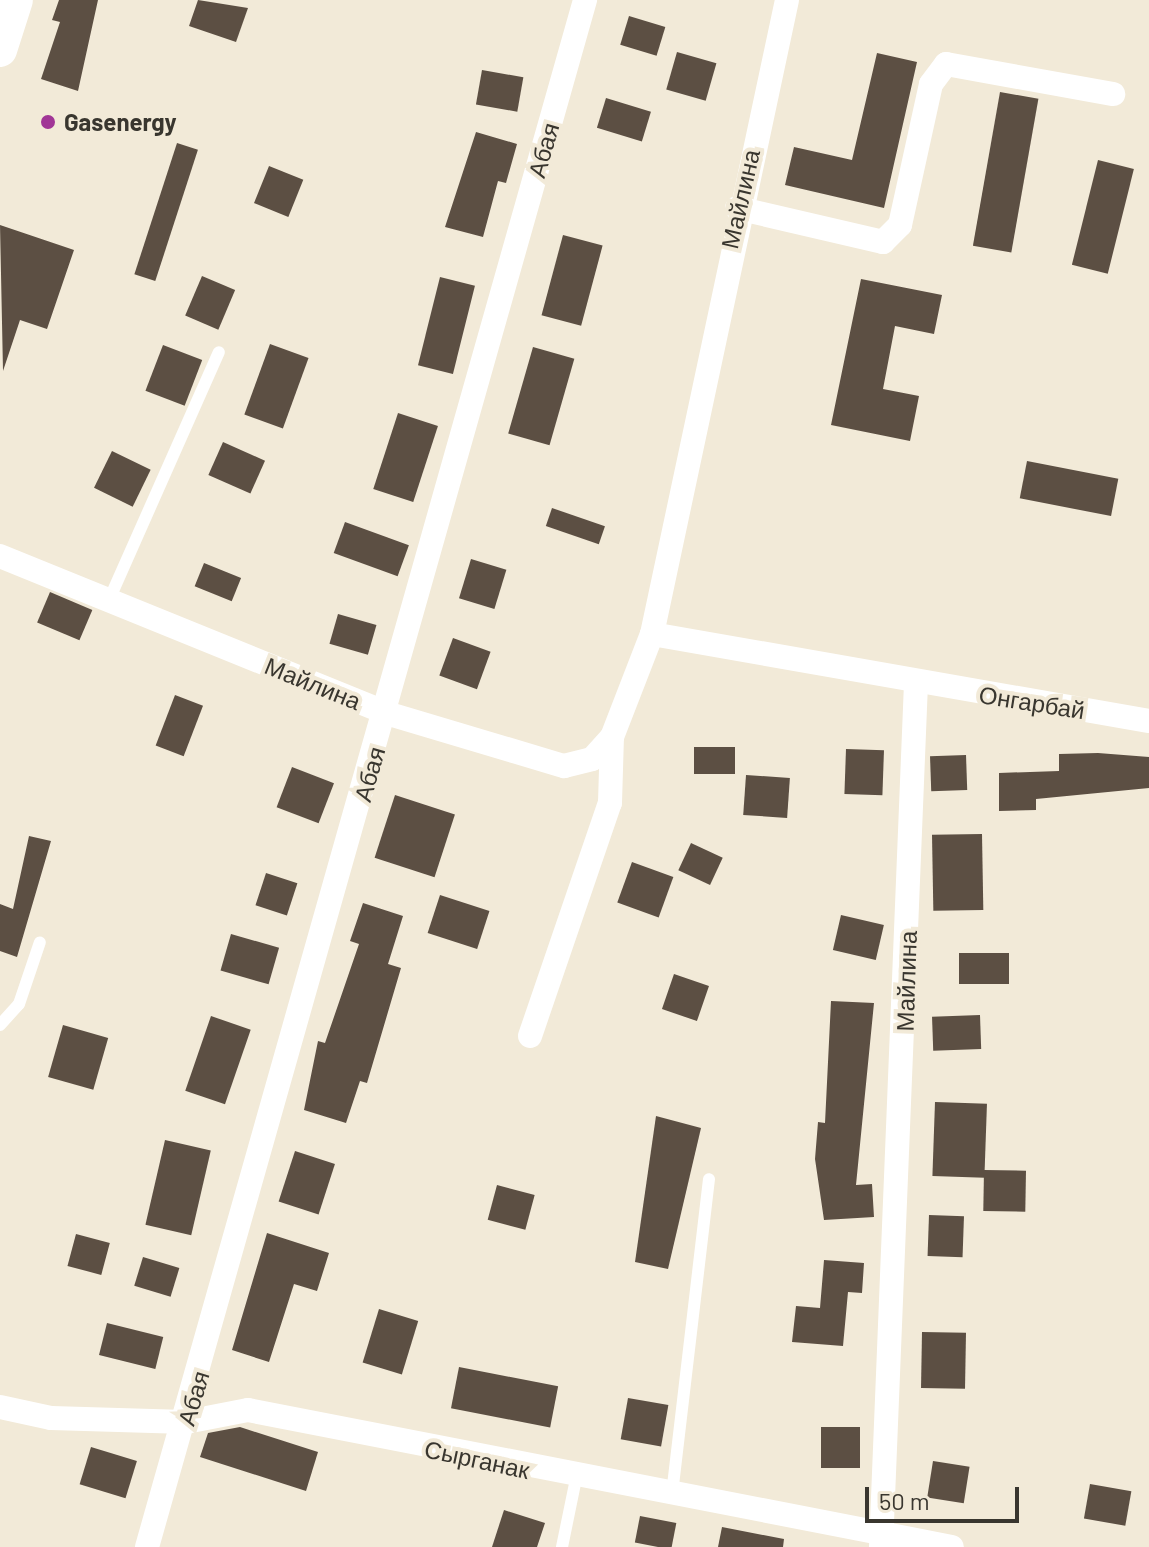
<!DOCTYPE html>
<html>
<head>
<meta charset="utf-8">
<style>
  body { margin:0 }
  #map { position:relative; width:1149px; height:1547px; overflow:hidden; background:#f2ead8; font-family:Barlow,sans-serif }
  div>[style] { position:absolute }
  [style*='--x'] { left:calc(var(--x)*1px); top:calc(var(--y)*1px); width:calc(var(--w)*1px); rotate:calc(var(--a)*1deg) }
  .building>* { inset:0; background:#5c4f43; transform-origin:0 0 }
  .lane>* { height:12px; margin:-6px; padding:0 6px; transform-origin:6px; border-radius:6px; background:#fff }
  .street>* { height:24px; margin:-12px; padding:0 12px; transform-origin:12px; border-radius:12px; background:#fff }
  .secondary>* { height:34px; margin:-17px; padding:0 17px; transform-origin:17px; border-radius:17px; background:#fff }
  .dots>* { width:22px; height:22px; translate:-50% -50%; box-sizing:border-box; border:4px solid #f2ead8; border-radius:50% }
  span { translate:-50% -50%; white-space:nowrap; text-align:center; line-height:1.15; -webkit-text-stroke:8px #f2ead8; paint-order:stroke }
  .poi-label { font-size:24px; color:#39362f; font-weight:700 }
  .left { translate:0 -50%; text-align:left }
  .street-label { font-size:24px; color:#39362f }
  .scale { position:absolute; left:865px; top:1487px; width:154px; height:36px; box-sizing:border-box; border:4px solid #39362f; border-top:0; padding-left:10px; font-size:24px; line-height:28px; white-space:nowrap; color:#39362f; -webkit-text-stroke:6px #f2ead8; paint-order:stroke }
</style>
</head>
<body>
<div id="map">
  <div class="building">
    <i style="clip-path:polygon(59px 0,98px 0,78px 91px,41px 79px,60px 22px,52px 20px)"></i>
    <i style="clip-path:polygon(198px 0,248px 8px,236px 42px,189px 26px)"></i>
    <i style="left:629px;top:16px;width:38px;height:30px;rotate:17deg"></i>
    <i style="left:677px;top:52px;width:41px;height:39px;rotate:16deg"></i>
    <i style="clip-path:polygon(877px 53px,917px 62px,884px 208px,785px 185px,794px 147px,852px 160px)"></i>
    <i style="left:482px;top:70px;width:42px;height:35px;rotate:10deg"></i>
    <i style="left:1000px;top:92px;width:39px;height:156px;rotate:10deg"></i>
    <i style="left:606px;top:98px;width:47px;height:31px;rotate:17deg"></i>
    <i style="clip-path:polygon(476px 132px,517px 144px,506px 183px,498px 181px,483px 237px,445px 227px)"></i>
    <i style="left:177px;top:143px;width:22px;height:138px;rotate:18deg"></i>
    <i style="left:1098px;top:160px;width:37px;height:108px;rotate:14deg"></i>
    <i style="left:269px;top:166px;width:37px;height:40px;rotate:22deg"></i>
    <i style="clip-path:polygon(0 225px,74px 250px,47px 329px,20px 320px,3px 371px)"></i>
    <i style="left:563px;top:235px;width:41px;height:83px;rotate:15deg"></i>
    <i style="left:202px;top:276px;width:36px;height:43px;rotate:23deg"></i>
    <i style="left:440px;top:277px;width:36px;height:91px;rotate:14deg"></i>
    <i style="clip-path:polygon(861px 279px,942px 295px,934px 334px,895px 326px,883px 389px,919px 396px,910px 441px,831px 425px)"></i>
    <i style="left:270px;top:344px;width:41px;height:75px;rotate:20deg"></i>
    <i style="left:163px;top:345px;width:42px;height:49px;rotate:21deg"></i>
    <i style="left:533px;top:347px;width:43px;height:90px;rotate:16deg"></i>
    <i style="left:398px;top:413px;width:42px;height:80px;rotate:18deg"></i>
    <i style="left:223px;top:442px;width:46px;height:36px;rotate:24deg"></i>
    <i style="left:112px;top:451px;width:43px;height:41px;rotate:26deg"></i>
    <i style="left:1027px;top:461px;width:93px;height:38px;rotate:11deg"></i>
    <i style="left:552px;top:508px;width:56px;height:19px;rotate:19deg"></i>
    <i style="left:345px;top:522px;width:68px;height:33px;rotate:20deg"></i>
    <i style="left:471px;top:559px;width:37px;height:41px;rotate:17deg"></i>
    <i style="left:204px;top:563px;width:40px;height:25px;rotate:22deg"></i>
    <i style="left:50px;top:592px;width:46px;height:33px;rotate:23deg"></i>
    <i style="left:338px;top:614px;width:40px;height:31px;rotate:16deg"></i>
    <i style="left:453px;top:638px;width:40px;height:40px;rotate:20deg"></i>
    <i style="left:175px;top:695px;width:30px;height:54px;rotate:21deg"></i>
    <i style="left:694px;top:747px;width:41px;height:27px"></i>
    <i style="left:846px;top:749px;width:38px;height:45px;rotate:2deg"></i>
    <i style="clip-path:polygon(1098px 753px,1149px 757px,1149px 788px,1036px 799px,1036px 810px,999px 811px,999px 773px,1059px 771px,1059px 754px)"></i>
    <i style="left:966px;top:755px;width:35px;height:36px;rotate:88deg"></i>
    <i style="left:292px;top:767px;width:45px;height:43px;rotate:21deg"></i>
    <i style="left:746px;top:775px;width:44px;height:40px;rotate:4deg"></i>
    <i style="left:395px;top:795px;width:63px;height:66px;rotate:18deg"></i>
    <i style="left:982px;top:834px;width:76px;height:50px;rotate:89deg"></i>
    <i style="clip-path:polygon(29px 836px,51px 841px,17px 957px,0 951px,0 904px,13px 909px)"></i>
    <i style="left:691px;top:843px;width:35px;height:30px;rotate:25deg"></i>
    <i style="left:632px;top:862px;width:44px;height:43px;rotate:20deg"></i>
    <i style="left:266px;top:873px;width:33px;height:34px;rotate:18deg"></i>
    <i style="left:440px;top:895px;width:52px;height:40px;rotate:18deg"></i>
    <i style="clip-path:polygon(363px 903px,403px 916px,388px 964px,401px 968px,367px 1083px,360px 1081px,346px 1123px,304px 1110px,318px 1041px,325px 1043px,359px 944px,350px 941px)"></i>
    <i style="left:841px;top:915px;width:44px;height:36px;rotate:13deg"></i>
    <i style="left:231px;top:934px;width:50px;height:38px;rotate:16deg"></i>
    <i style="left:959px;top:953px;width:50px;height:31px"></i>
    <i style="left:674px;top:974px;width:37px;height:37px;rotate:19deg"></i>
    <i style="clip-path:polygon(831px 1001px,874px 1003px,856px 1185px,872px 1184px,874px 1217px,824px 1220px,815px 1159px,818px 1122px,825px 1123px)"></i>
    <i style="left:980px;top:1015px;width:34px;height:48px;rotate:88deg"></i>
    <i style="left:211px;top:1016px;width:42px;height:79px;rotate:19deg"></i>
    <i style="left:63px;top:1025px;width:47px;height:54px;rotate:16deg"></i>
    <i style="left:935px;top:1102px;width:52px;height:74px;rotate:2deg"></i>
    <i style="clip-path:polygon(656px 1116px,701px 1128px,668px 1269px,635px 1262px)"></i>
    <i style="left:165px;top:1140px;width:47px;height:87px;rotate:13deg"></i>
    <i style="left:295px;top:1151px;width:42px;height:53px;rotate:18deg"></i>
    <i style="left:984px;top:1170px;width:42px;height:41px;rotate:1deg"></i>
    <i style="left:497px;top:1185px;width:39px;height:36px;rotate:15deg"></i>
    <i style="left:929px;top:1215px;width:35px;height:41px;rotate:2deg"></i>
    <i style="clip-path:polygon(267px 1233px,329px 1253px,317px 1291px,294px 1284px,269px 1362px,232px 1350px)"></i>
    <i style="left:76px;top:1234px;width:35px;height:33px;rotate:15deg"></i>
    <i style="left:143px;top:1257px;width:38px;height:30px;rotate:17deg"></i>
    <i style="clip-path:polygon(824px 1260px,864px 1263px,862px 1293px,848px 1292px,843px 1346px,792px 1342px,796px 1306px,820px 1308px)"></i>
    <i style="left:379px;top:1309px;width:41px;height:56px;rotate:17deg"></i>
    <i style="left:107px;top:1323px;width:58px;height:33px;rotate:14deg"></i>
    <i style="left:922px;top:1332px;width:44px;height:56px;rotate:1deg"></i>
    <i style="left:459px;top:1367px;width:101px;height:42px;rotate:11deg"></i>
    <i style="left:628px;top:1398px;width:41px;height:42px;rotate:10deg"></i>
    <i style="clip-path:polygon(240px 1427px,318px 1452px,306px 1491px,200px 1457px,208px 1433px)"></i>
    <i style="left:821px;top:1427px;width:39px;height:41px"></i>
    <i style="left:91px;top:1447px;width:48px;height:39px;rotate:17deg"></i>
    <i style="left:933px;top:1461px;width:37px;height:37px;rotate:9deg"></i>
    <i style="left:1090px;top:1484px;width:42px;height:35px;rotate:10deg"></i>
    <i style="clip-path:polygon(504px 1510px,545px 1523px,537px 1547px,492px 1547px)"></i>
    <i style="left:640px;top:1516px;width:37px;height:27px;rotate:11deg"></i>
    <i style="clip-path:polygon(722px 1527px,784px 1539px,783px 1547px,718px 1547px)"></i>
  </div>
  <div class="lane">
    <i style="--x:109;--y:600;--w:271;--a:-66.1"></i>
    <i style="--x:0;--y:1025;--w:28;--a:-48"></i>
    <i style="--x:19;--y:1004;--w:65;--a:-71.3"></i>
    <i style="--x:672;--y:1494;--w:317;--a:-83.3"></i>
    <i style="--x:562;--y:1547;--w:69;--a:-78.4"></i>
  </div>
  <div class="street">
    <i style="--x:737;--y:208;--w:150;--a:13.1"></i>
    <i style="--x:883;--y:242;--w:24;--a:-45"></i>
    <i style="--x:900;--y:225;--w:144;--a:-77.6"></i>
    <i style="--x:931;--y:84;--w:25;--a:-53"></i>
    <i style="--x:946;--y:64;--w:170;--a:10.2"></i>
    <i style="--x:0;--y:556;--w:417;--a:22.1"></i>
    <i style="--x:386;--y:713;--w:186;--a:16.6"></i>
    <i style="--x:564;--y:766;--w:29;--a:-14"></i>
    <i style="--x:592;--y:759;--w:30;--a:-48"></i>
    <i style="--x:612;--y:737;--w:110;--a:-68.8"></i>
    <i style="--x:652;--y:634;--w:648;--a:-77.98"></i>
    <i style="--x:652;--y:634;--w:505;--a:9.93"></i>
    <i style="--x:530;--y:1036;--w:246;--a:-71.1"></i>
    <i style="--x:610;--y:803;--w:66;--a:-88.3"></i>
    <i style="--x:0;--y:1407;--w:52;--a:12.2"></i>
    <i style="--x:51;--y:1418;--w:135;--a:1.7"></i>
    <i style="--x:186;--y:1422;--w:63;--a:-11"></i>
    <i style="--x:248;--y:1410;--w:717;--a:11.01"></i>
    <i style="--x:147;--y:1547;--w:1608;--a:-74.19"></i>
    <i style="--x:881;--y:1547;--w:864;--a:-87.68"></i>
  </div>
  <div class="secondary">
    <i style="--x:0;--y:50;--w:52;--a:-72.3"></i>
  </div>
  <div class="dots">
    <i style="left:48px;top:122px;background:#a13696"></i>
  </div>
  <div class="poi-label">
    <span class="left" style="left:64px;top:122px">Gasenergy</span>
  </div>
  <div class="street-label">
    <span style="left:543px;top:150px;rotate:-74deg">Абая</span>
    <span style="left:740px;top:199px;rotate:-77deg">Майлина</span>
    <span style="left:313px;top:683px;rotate:22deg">Майлина</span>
    <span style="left:1032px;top:702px;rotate:9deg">Онгарбай</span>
    <span style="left:369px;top:774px;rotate:-74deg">Абая</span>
    <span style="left:906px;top:981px;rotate:-88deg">Майлина</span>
    <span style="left:193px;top:1398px;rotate:-73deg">Абая</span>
    <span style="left:477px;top:1459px;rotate:12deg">Сырганак</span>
  </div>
  <div class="scale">50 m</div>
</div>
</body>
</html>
